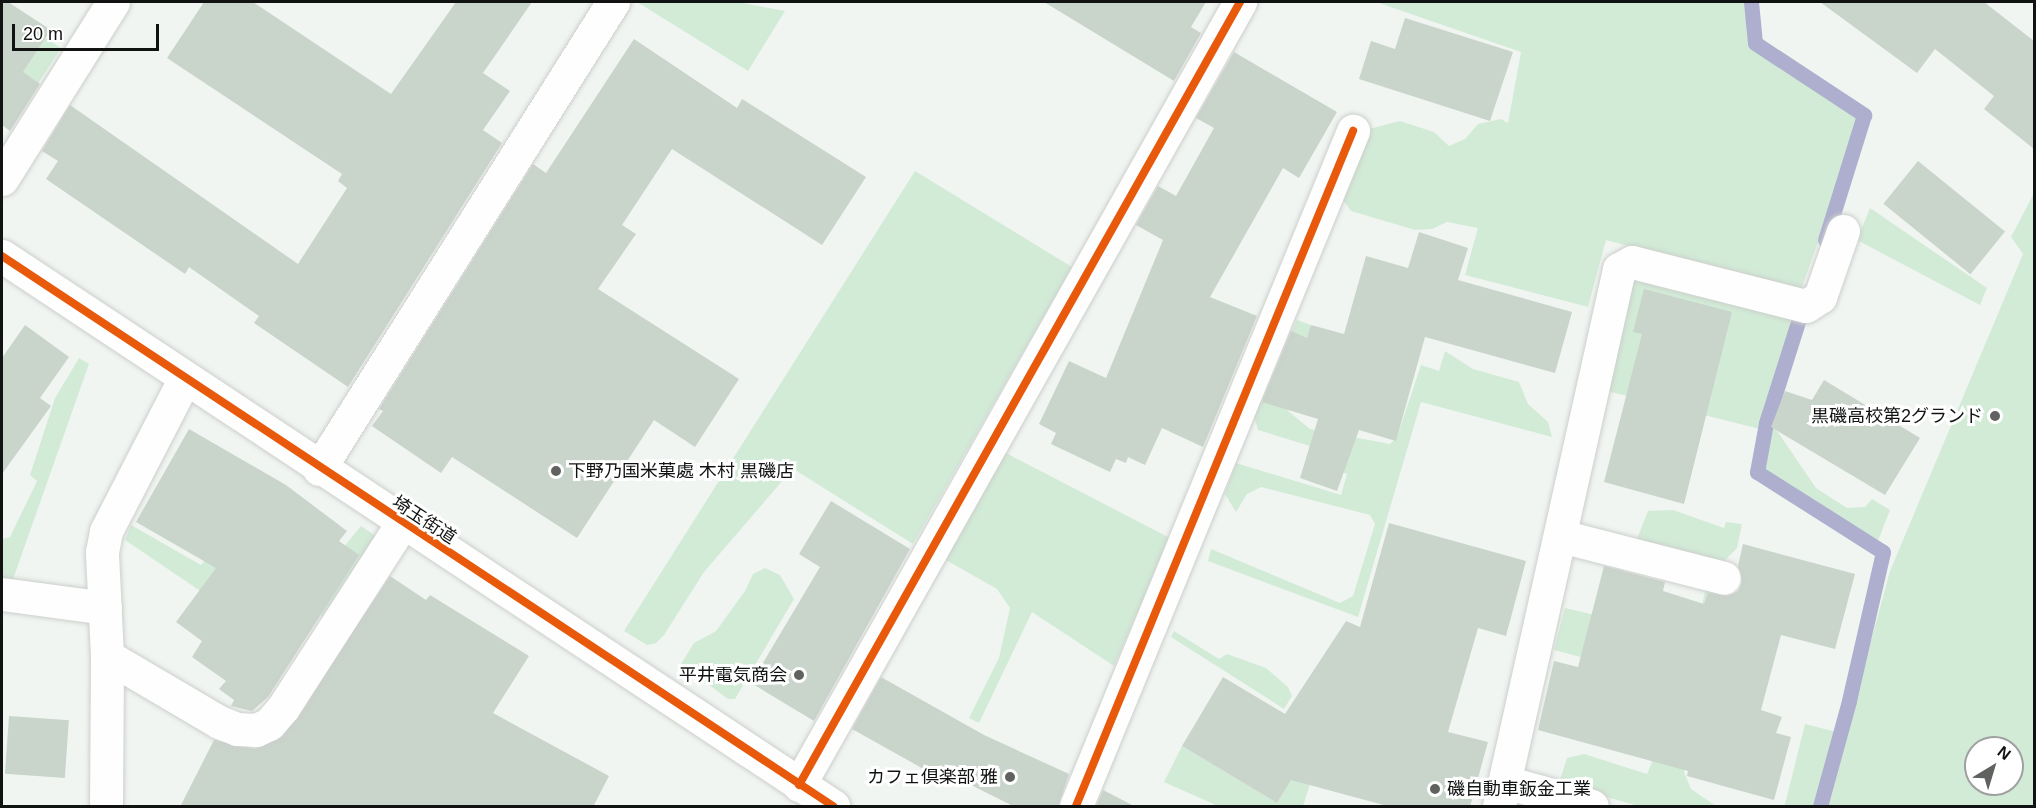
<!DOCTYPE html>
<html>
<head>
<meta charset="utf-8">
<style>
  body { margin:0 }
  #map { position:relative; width:2036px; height:808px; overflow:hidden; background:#f1f5f1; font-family:Helvetica,"Noto Sans JP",sans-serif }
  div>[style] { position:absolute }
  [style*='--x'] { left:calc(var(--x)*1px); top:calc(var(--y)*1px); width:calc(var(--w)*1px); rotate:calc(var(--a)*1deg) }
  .green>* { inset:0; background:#d2ebd7; transform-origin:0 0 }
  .stream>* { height:15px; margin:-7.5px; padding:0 7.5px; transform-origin:7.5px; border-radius:7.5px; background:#aeaece }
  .building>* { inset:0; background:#c9d4cb; transform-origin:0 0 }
  .roads { filter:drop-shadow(0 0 2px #cccfcc) drop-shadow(0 0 2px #cccfcc) }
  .minor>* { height:33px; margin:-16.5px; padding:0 16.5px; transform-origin:16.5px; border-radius:16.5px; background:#fdfefd }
  .cycleway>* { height:8px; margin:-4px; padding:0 4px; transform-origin:4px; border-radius:4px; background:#e8590c }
  .dots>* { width:16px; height:16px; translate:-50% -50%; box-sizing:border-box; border:3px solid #fff; border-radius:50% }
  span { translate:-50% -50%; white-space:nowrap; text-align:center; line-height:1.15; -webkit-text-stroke:6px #fff; paint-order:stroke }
  .poi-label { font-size:18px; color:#101311 }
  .right { translate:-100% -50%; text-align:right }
  .left { translate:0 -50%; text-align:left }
  .street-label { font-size:18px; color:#101311 }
  .frame { position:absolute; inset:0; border:3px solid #101311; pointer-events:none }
  .north { position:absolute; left:1964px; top:736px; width:60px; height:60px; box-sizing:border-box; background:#fff; border:2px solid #9fa1a0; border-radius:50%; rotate:38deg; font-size:16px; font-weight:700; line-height:24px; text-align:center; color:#101311 }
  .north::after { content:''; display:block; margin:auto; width:21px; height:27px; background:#5f625f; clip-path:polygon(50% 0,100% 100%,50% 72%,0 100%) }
  .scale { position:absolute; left:12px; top:24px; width:147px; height:27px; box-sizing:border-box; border:3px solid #101311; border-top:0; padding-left:8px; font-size:18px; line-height:21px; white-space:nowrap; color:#101311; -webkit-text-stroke:4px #fff; paint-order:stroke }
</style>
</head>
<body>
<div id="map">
  <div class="green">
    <i style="clip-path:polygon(637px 2px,737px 2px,785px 11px,748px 71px)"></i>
    <i style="clip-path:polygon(1376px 2px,1751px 2px,1755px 43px,1864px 115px,1800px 292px,1606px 240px,1588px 307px,1465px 275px,1478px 228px,1447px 222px,1432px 229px,1415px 230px,1351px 211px,1341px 197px,1369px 129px,1400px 121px,1434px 132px,1449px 146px,1465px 139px,1478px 124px,1501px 119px,1508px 123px,1521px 52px)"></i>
    <i style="clip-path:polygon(46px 38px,61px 48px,35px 88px,2px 65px,2px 59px,22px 73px)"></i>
    <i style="clip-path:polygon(915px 171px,1072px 267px,913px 544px,787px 465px,784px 479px,704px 572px,664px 635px,656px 643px,647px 645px,624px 631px)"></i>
    <i style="clip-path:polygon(evenodd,2034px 193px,2034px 806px,1826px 806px,1890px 571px,2023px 254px,2011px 237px,2034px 193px,1976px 748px,2012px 748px,2012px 784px,1976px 784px,1976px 748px)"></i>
    <i style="clip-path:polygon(1870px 208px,1987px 288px,1980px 305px,1857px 240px)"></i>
    <i style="clip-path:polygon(1643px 275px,1801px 317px,1771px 422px,1816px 488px,1847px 508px,1865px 507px,1872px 499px,1890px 510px,1876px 546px,1757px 472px,1764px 430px,1607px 391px,1629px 285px)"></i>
    <i style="clip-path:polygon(1297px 320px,1311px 325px,1287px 410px,1310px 429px,1390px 444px,1397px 437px,1421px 365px,1439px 371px,1445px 351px,1473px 369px,1519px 382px,1528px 404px,1548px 422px,1552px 437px,1421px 402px,1358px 617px,1208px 561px,1211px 549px,1340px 603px,1353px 596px,1375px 524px,1370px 515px,1261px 487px,1247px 494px,1236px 512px,1225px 494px,1236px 463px,1341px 495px,1347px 474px,1306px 458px,1310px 446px,1258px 430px,1254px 416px)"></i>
    <i style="clip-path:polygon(79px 358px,89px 364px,12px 582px,2px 577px,2px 539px,10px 537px,37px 481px,30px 475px,55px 398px)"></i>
    <i style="clip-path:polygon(1002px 451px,1170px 538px,1114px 666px,1032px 612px,979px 723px,969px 718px,999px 658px,1010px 608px,997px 589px,944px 559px)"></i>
    <i style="clip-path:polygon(1673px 510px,1724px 528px,1726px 522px,1742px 524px,1737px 548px,1724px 561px,1637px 539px,1648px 511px)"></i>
    <i style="clip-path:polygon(131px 525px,201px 565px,228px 532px,307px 592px,361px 526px,377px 537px,326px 619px,294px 599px,268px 637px,125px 540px)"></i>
    <i style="clip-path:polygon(765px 568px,780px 575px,794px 599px,735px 699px,728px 699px,681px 664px,694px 643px,716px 631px,745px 591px,753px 574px)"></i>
    <i style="clip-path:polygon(1706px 588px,1752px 601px,1706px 690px,1684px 772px,1691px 789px,1716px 806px,1638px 806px,1559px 783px,1567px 758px,1584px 754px,1647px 774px,1666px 728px,1691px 686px,1554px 650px,1565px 608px,1603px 617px,1688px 662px)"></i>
    <i style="clip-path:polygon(1174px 631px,1219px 659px,1227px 654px,1266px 668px,1288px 687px,1292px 696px,1284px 709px,1171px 637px)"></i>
    <i style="left:1805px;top:724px;width:37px;height:85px;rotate:14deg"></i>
    <i style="clip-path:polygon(1318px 734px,1325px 738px,1303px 806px,1218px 806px,1164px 782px,1182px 746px,1277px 803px)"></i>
  </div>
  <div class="stream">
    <i style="--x:1751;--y:2;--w:41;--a:84.4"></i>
    <i style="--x:1755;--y:43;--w:131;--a:33.4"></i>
    <i style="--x:1864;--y:115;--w:131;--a:107.3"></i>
    <i style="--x:1804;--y:303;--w:126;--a:107.6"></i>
    <i style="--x:1766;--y:423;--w:50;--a:100.4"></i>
    <i style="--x:1757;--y:472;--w:149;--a:32.4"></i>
    <i style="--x:1883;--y:552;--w:153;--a:102.9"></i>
    <i style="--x:1849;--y:701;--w:109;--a:105.4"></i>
  </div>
  <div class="building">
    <i style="clip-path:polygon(2px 2px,8px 2px,51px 30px,23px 72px,40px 84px,10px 131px,2px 125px)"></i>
    <i style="clip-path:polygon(204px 2px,253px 2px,391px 94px,456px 2px,532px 2px,483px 73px,510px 91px,483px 130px,502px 143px,348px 387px,254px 323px,259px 316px,189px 267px,185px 274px,46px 179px,58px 161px,42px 151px,70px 105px,298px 264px,347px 188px,338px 181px,342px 174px,167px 58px)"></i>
    <i style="clip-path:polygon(1044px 2px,1206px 2px,1191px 27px,1201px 33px,1174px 81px)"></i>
    <i style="clip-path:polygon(1820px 2px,1984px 2px,2034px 41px,2034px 149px,1984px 109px,1994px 96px,1935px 49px,1917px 73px)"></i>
    <i style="clip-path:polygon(1405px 18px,1513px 52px,1490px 121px,1359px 79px,1371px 41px,1395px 49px)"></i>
    <i style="clip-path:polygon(634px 39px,737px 108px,742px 99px,866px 177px,822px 245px,672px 149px,622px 225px,636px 234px,598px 289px,739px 379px,695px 447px,654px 420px,577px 538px,452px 457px,441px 473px,372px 426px,383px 411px,379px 409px,533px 164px,546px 173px)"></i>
    <i style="clip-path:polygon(1234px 52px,1337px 112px,1299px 178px,1283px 168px,1210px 297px,1257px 316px,1203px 447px,1162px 428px,1145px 465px,1128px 457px,1126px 463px,1116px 459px,1110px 472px,1051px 444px,1056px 433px,1039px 424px,1069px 361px,1106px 378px,1163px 240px,1136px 225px,1158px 186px,1176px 196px,1214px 128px,1196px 118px)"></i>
    <i style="left:1918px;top:161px;width:112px;height:55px;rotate:39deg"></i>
    <i style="clip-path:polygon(1419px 232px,1468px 248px,1458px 280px,1572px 312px,1555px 373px,1425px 337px,1396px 441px,1359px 430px,1337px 491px,1300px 478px,1318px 419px,1262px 402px,1291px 331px,1307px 338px,1311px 325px,1344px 334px,1366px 256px,1408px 268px)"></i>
    <i style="clip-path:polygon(1644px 289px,1732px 312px,1684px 504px,1604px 482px,1642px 334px,1633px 332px)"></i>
    <i style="clip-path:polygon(25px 325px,69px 357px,40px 398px,51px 406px,2px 474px,2px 358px)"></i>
    <i style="clip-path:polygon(1824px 380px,1920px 438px,1885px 495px,1771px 427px,1785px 391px,1812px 400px)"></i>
    <i style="clip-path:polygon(189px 429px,286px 485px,347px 531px,339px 541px,359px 555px,268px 697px,252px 711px,231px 706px,234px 700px,219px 689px,226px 681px,192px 657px,202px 641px,176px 622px,216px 568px,136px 522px)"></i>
    <i style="clip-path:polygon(831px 501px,910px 549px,814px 721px,751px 683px,820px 567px,799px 554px)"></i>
    <i style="clip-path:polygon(1389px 523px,1526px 561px,1506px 636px,1478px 628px,1448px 732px,1488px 742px,1470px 807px,1391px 807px,1291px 780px,1277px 803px,1182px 746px,1223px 677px,1285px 714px,1346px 621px,1360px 627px)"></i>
    <i style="clip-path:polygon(1743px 544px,1855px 574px,1835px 649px,1781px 635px,1761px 710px,1782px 717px,1776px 733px,1791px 737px,1774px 800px,1687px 776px,1688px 771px,1538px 730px,1554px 661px,1578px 667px,1604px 566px,1665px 582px,1663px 591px,1704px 604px,1708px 593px,1728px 596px,1738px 591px,1742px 582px,1738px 566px)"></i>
    <i style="clip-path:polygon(390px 576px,426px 600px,430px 595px,529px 656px,493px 713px,609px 776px,593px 807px,180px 807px,214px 740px,255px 749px,283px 736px)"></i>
    <i style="clip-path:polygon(881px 677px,984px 735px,1069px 774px,1058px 807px,1015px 807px,949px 774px,945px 781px,852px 729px)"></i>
    <i style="left:9px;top:716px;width:60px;height:58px;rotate:4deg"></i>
    <i style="clip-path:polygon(1103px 790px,1136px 807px,1096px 807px)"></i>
  </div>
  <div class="roads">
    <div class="minor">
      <i style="--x:2;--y:179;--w:209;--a:-57.9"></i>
      <i style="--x:2;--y:256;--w:997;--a:33.5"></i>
      <i style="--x:319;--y:469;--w:552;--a:-57.81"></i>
      <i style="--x:1561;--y:536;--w:168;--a:14.4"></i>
      <i style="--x:2;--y:594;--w:104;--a:7.7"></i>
      <i style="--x:107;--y:656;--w:130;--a:30.5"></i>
      <i style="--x:219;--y:722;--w:19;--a:21"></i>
      <i style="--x:237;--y:729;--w:19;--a:3"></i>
      <i style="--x:256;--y:730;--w:14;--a:-25"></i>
      <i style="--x:269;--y:724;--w:21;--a:-49"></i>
      <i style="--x:283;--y:708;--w:220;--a:-57.2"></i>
      <i style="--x:1505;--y:782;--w:90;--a:15.4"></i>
      <i style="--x:799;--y:785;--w:899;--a:-60.61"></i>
      <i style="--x:106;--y:806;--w:150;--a:-89.6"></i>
      <i style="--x:107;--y:656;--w:104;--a:-92.8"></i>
      <i style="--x:102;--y:552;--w:21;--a:-79"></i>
      <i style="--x:106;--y:531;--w:170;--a:-62.7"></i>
      <i style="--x:1076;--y:806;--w:730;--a:-67.69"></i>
      <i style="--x:1499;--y:806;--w:550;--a:-77.4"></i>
      <i style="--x:1619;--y:269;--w:15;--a:-28"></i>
      <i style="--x:1632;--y:262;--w:179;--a:14.2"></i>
      <i style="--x:1806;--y:306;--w:17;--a:-33"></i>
      <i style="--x:1820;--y:297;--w:70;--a:-70.8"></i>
    </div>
  </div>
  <div class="cycleway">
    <i style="--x:2;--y:256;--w:997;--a:33.5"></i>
    <i style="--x:799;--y:785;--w:899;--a:-60.61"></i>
    <i style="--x:1076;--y:806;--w:730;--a:-67.69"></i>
  </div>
  <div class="dots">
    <i style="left:1995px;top:416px;background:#5f625f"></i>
    <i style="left:556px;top:471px;background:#5f625f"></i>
    <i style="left:799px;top:675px;background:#5f625f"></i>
    <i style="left:1010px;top:777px;background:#5f625f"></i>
    <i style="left:1435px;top:789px;background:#5f625f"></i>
  </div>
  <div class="poi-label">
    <span class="right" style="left:1983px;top:416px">黒磯高校第2グランド</span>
    <span class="left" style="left:568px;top:471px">下野乃国米菓處 木村 黒磯店</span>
    <span class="right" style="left:787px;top:675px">平井電気商会</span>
    <span class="right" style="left:998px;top:777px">カフェ倶楽部 雅</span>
    <span class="left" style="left:1447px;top:789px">磯自動車鈑金工業</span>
  </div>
  <div class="street-label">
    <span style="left:424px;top:520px;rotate:33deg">埼玉街道</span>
  </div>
  <div class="frame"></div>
  <div class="north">N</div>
  <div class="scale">20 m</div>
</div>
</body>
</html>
